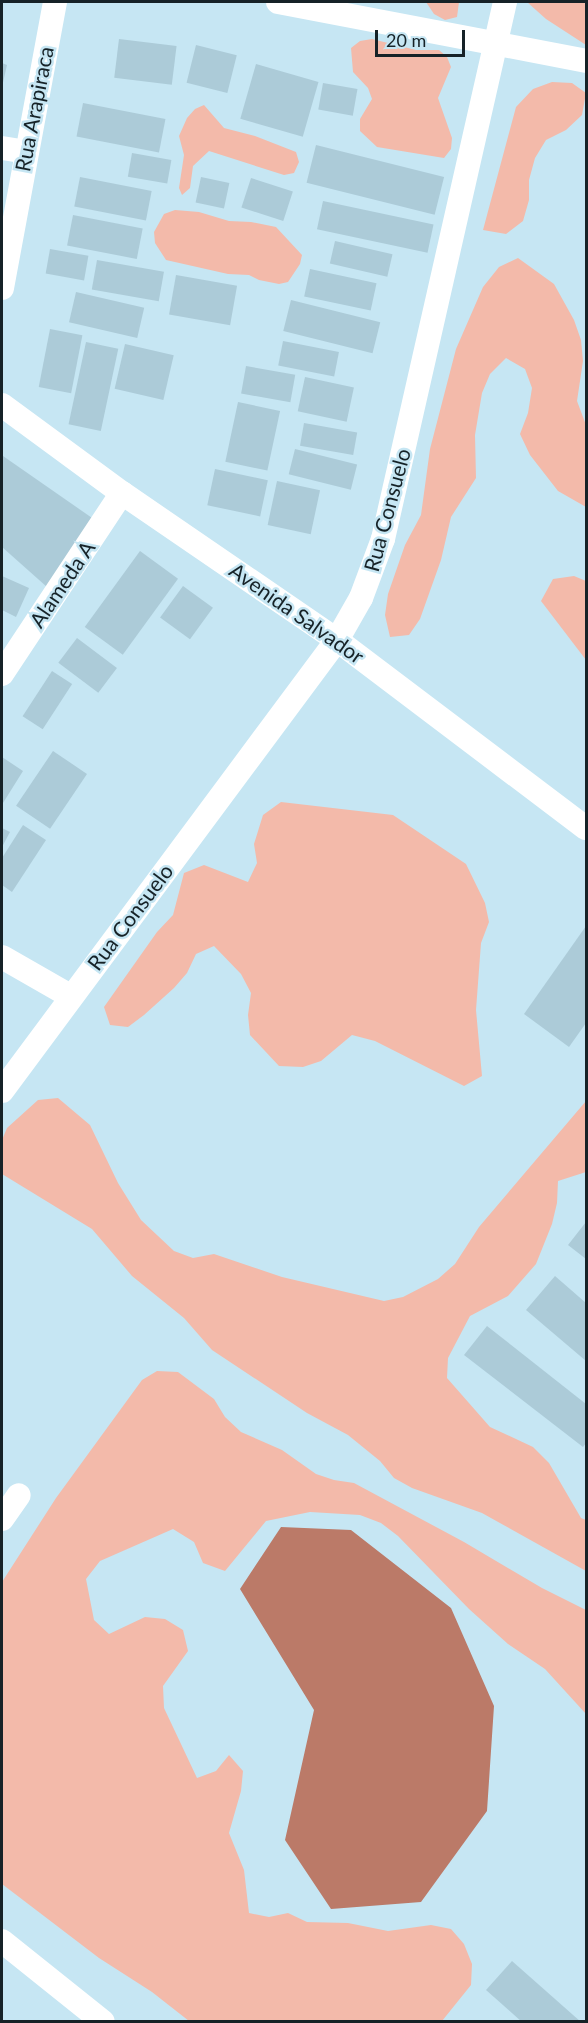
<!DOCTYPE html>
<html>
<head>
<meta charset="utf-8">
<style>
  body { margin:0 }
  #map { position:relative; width:588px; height:2023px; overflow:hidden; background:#c6e6f3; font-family:Lato,sans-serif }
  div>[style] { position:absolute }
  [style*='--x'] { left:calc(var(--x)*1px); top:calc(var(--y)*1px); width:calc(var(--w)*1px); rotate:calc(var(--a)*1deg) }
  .green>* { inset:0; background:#f3baaa }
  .water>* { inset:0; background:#bb7a68 }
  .building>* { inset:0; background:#accbd8; transform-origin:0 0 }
  .minor>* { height:24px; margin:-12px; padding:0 12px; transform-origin:12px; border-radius:12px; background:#fff }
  span { translate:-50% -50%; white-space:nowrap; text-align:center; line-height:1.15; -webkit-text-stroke:5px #c6e6f3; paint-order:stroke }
  .street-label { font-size:21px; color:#162227 }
  .frame { position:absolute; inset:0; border:3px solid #162227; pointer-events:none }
  .scale { position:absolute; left:375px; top:30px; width:90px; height:27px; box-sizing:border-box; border:3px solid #162227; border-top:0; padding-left:8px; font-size:18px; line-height:21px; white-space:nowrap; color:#162227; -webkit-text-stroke:4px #c6e6f3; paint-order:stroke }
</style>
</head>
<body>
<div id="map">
  <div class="green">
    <i style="clip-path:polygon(426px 2px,459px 2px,457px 17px,445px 20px,434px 14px)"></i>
    <i style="clip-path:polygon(527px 2px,584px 2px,586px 5px,586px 45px,546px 19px)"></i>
    <i style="clip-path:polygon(372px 39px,416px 50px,439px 50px,447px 57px,451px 67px,438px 98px,452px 138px,451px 149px,444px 158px,377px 147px,360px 131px,360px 119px,372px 99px,368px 88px,353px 72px,351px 48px,360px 41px)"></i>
    <i style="clip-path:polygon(552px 82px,572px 83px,586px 93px,582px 115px,566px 130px,546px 140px,535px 158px,529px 180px,529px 200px,523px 221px,506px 234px,483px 230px,516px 107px,533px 89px)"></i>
    <i style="clip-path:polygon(204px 105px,224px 128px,255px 136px,296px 152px,299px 162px,294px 173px,284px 175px,209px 151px,193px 166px,190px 188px,182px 195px,179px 188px,184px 155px,179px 136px,187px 118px,195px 109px)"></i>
    <i style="clip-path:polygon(175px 210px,199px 212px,229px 221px,251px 222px,276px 227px,302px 255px,300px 264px,288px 282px,279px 284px,259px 280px,249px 275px,228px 274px,166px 260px,155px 243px,154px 232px,164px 214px)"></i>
    <i style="clip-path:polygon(518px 258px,554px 284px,574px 320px,581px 340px,583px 361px,577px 401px,586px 425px,586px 507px,558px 491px,530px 455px,520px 434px,528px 413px,532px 388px,525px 369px,506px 358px,490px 374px,482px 393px,475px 435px,476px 478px,451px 517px,441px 560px,420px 619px,409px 635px,390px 637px,385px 615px,388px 594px,405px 545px,421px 515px,430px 449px,456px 349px,483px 287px,499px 267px)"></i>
    <i style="clip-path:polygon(574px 576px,586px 581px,586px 660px,541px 601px,553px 579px)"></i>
    <i style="clip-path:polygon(281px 802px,393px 815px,466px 864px,485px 903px,489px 922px,481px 943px,476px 1010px,482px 1076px,464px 1086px,375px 1041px,352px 1035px,321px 1061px,303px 1067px,279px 1066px,250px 1035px,248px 1015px,251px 993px,241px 974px,214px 946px,196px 954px,187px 973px,174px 988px,144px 1015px,128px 1027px,110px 1025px,104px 1007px,157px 932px,173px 915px,184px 873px,204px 865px,248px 882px,257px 863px,254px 844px,263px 815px)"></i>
    <i style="clip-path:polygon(58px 1098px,90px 1125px,118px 1183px,141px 1220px,174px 1251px,193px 1258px,214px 1254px,282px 1277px,384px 1301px,403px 1297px,438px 1279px,455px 1264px,479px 1227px,586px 1101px,586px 1172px,558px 1181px,557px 1203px,552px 1224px,536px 1264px,508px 1296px,470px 1316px,448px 1358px,447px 1378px,490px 1427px,533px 1447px,549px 1463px,581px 1518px,586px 1520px,586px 1571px,482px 1513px,412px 1488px,394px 1478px,380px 1461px,348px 1435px,307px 1413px,212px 1350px,184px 1318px,132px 1276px,92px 1229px,2px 1174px,2px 1140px,7px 1128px,38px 1100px)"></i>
    <i style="clip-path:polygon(157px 1371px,178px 1372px,214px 1399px,225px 1417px,241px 1432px,282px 1450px,316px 1474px,334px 1480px,354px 1483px,464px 1542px,542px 1588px,586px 1610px,586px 1714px,545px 1669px,508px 1644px,469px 1609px,398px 1536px,381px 1523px,360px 1515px,310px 1512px,266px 1521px,225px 1571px,203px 1563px,194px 1542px,173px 1529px,100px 1561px,86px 1579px,94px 1620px,109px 1634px,145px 1617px,165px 1619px,183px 1630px,188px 1651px,163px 1686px,164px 1708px,197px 1778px,216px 1771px,229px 1755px,243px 1771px,241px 1791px,229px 1833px,244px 1870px,249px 1913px,269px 1917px,288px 1913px,307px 1922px,348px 1923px,388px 1931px,431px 1925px,451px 1929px,464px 1944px,472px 1964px,471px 1985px,442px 2021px,189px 2021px,152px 1992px,99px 1958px,2px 1884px,2px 1582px,56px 1498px,142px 1380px)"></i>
  </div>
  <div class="water">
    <i style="clip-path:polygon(281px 1527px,351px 1530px,451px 1608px,494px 1706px,487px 1811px,421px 1902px,331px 1909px,285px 1840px,314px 1710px,240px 1589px)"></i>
  </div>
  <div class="building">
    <i style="left:119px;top:39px;width:58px;height:39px;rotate:7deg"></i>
    <i style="left:196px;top:45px;width:42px;height:39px;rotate:14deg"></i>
    <i style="clip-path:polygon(2px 63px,7px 65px,2px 87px)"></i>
    <i style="left:256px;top:64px;width:65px;height:57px;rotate:16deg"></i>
    <i style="left:323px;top:83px;width:35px;height:27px;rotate:10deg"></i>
    <i style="left:83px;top:103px;width:84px;height:34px;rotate:11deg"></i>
    <i style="left:316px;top:145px;width:132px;height:39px;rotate:14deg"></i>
    <i style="left:132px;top:153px;width:40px;height:24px;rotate:10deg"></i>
    <i style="left:80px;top:177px;width:73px;height:30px;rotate:11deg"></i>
    <i style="left:201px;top:177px;width:29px;height:26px;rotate:12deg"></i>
    <i style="left:251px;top:178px;width:44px;height:31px;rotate:18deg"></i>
    <i style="left:323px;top:201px;width:113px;height:29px;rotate:12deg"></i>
    <i style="left:73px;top:215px;width:71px;height:31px;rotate:11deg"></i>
    <i style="left:335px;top:241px;width:59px;height:23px;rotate:13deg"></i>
    <i style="left:50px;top:249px;width:39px;height:25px;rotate:10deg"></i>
    <i style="left:97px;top:260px;width:68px;height:30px;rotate:10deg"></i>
    <i style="left:310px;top:269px;width:68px;height:28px;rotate:12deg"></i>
    <i style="left:176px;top:275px;width:62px;height:40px;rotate:10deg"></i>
    <i style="left:76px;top:292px;width:70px;height:31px;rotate:13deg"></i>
    <i style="left:291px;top:300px;width:92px;height:32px;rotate:14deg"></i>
    <i style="left:50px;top:329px;width:33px;height:59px;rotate:11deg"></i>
    <i style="left:283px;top:341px;width:57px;height:25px;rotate:11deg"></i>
    <i style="left:86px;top:342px;width:33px;height:84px;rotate:12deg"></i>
    <i style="left:125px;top:344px;width:50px;height:46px;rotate:13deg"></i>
    <i style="left:246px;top:366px;width:50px;height:28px;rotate:10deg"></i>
    <i style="left:305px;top:377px;width:50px;height:35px;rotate:12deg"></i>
    <i style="left:238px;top:402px;width:43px;height:61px;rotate:12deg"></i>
    <i style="left:304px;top:423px;width:54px;height:23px;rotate:10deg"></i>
    <i style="left:295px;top:449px;width:64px;height:26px;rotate:14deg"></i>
    <i style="clip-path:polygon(3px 456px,95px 520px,47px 587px,2px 547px)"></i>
    <i style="left:215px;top:469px;width:54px;height:37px;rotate:12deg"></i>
    <i style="left:277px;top:481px;width:44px;height:45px;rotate:12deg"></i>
    <i style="left:140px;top:551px;width:47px;height:94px;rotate:36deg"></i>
    <i style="clip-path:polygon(2px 576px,29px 588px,16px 617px,2px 610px)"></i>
    <i style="left:183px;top:586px;width:37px;height:39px;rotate:36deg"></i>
    <i style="left:77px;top:638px;width:50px;height:31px;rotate:37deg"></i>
    <i style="left:52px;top:671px;width:24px;height:54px;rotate:33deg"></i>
    <i style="left:53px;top:751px;width:41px;height:66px;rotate:34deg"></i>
    <i style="clip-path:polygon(2px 757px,23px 771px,3px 803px,2px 802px)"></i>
    <i style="clip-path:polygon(23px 825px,46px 840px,12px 892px,2px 885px,2px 858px)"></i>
    <i style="clip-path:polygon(2px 828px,10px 832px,2px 847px)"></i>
    <i style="clip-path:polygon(586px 926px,586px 1023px,569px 1047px,524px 1014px)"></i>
    <i style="clip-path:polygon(586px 1222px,586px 1259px,568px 1245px)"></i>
    <i style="clip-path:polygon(555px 1276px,586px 1303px,586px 1361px,526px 1310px)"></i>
    <i style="clip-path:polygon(487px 1326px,586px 1404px,586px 1443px,583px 1447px,464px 1355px)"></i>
    <i style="clip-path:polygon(512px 1961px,581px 2022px,522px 2022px,486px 1990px)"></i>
  </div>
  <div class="minor">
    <i style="--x:278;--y:2;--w:314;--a:10.8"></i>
    <i style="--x:2;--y:148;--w:24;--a:9"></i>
    <i style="--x:2;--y:288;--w:291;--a:-79.5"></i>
    <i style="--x:2;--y:405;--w:149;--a:36.3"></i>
    <i style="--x:122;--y:493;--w:260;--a:34.4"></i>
    <i style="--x:337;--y:640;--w:312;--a:37.1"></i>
    <i style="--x:2;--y:674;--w:217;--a:-56.5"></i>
    <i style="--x:2;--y:957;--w:78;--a:29.8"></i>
    <i style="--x:2;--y:1091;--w:562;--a:-53.4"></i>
    <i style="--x:337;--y:640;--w:48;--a:-60.3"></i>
    <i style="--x:361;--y:598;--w:63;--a:-69.6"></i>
    <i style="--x:383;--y:539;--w:551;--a:-77.2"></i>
    <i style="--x:2;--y:1519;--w:29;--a:-55"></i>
    <i style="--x:2;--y:1941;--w:129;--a:38.7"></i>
  </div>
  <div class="street-label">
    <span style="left:34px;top:109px;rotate:-79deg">Rua Arapiraca</span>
    <span style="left:387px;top:510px;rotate:-75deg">Rua Consuelo</span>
    <span style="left:62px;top:584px;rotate:-56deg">Alameda A</span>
    <span style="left:297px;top:613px;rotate:35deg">Avenida Salvador</span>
    <span style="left:130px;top:917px;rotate:-53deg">Rua Consuelo</span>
  </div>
  <div class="frame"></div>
  <div class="scale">20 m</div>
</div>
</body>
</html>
